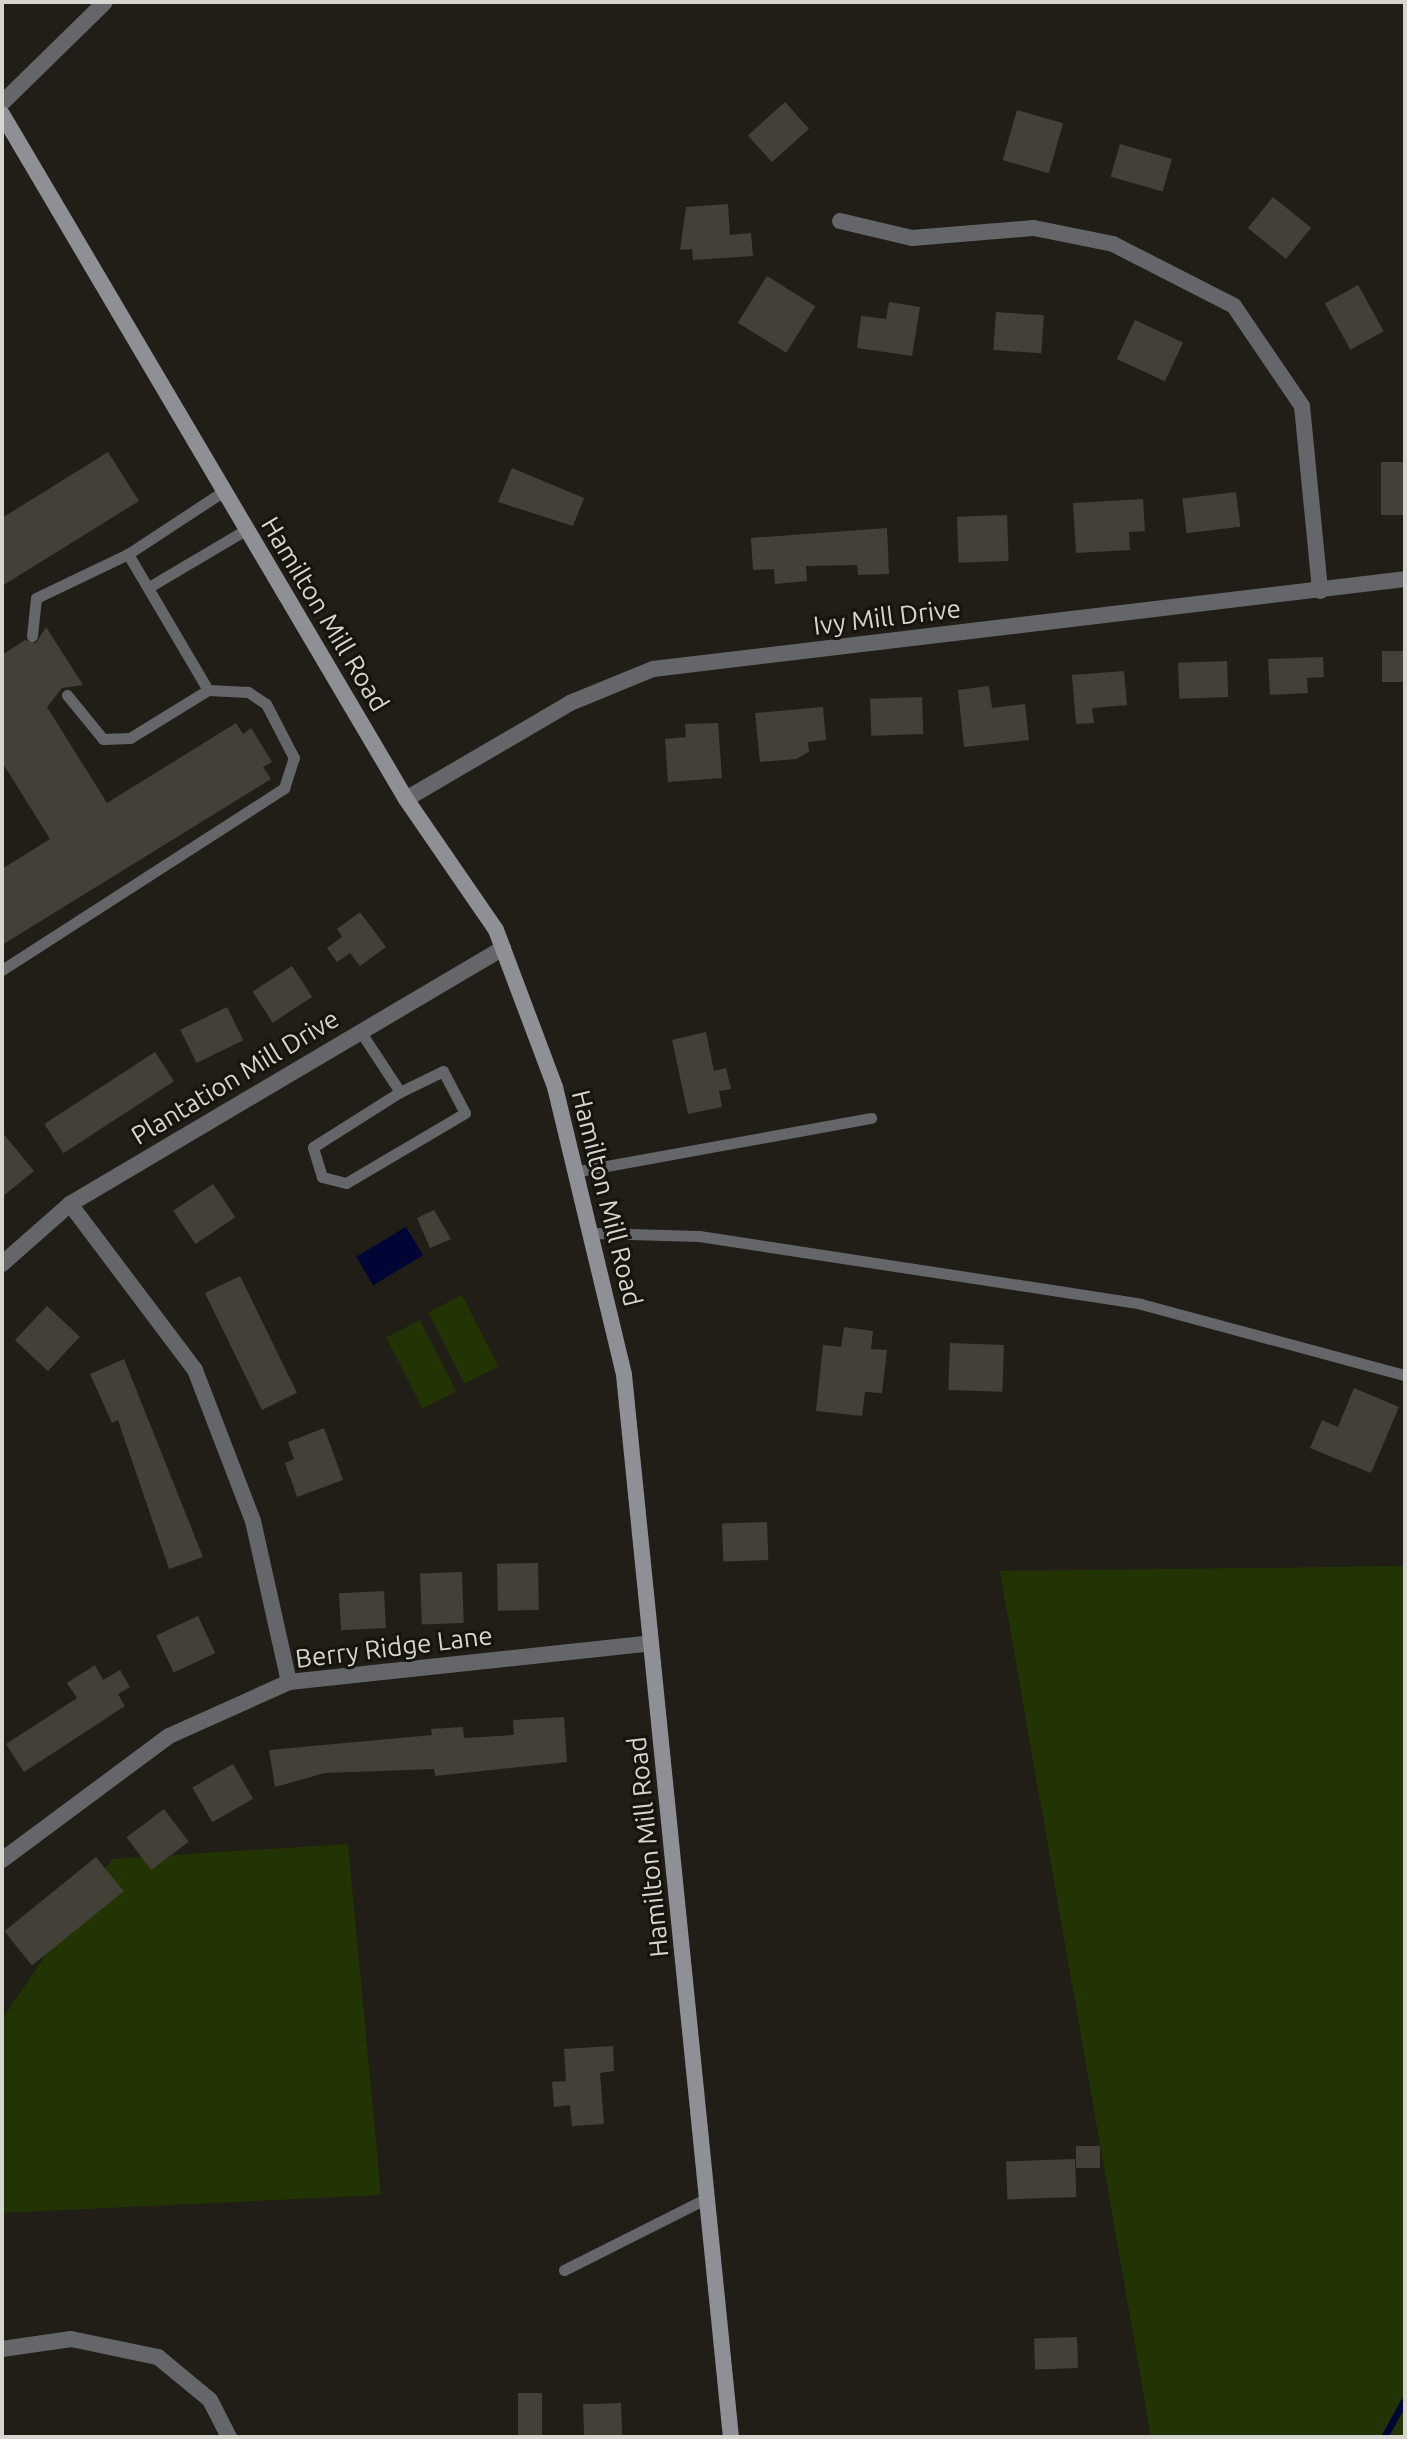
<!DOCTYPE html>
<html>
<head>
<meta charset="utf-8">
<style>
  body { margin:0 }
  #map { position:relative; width:1407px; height:2439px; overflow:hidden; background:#201e16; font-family:Ubuntu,sans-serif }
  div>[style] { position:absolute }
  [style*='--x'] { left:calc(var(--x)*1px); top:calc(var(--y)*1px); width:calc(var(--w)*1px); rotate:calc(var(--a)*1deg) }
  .green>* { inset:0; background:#223403; transform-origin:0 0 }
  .water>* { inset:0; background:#010536; transform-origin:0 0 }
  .stream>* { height:7px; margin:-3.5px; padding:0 3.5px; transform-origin:3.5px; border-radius:3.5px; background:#010536 }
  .building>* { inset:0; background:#434038; transform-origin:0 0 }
  .service>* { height:11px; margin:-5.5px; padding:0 5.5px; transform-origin:5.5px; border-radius:5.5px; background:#65666a }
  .minor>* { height:16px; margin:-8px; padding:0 8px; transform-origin:8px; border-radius:8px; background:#65666a }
  .tertiary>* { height:16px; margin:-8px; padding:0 8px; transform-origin:8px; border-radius:8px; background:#65666a }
  .secondary>* { height:16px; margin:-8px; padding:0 8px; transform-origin:8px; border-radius:8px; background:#8e9096 }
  span { translate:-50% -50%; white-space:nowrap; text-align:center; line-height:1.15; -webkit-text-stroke:6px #17140d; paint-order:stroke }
  .street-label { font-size:26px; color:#d6d5d0 }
  .frame { position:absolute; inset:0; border:4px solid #d6d5d0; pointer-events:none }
</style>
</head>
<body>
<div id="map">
  <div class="green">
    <i style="left:462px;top:1295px;width:80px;height:38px;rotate:63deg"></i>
    <i style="left:420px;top:1320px;width:80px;height:38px;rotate:63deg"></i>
    <i style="clip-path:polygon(1405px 1566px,1405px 2437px,1151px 2437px,1000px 1571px)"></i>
    <i style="clip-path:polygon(348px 1844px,381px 2195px,2px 2213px,2px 2019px,112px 1859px)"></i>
  </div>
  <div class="water">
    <i style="left:406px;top:1227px;width:33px;height:58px;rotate:59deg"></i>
  </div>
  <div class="stream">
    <i style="--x:1384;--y:2437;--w:43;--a:-61.1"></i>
  </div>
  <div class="building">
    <i style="left:785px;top:102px;width:36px;height:50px;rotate:48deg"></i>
    <i style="left:1017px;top:110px;width:48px;height:52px;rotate:16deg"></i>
    <i style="left:1120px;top:144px;width:54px;height:34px;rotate:16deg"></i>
    <i style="left:1273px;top:197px;width:49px;height:40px;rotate:39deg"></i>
    <i style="clip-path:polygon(728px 204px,730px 235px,751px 233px,753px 256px,693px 260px,692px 249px,680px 250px,686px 207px)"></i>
    <i style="left:767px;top:276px;width:57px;height:55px;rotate:32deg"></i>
    <i style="left:1358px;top:285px;width:53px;height:38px;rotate:61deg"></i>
    <i style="clip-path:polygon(889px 302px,920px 307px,912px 356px,857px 348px,861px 316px,886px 319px)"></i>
    <i style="left:996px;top:312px;width:48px;height:38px;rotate:4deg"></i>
    <i style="left:1135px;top:320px;width:53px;height:43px;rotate:25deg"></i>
    <i style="clip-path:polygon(108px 452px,139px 501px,2px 586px,2px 518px)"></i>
    <i style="left:1405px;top:462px;width:53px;height:24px;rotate:90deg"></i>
    <i style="clip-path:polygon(512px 468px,584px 498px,573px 526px,498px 502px)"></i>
    <i style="left:1236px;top:492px;width:35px;height:54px;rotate:83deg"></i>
    <i style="clip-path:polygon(1143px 499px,1145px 531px,1129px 532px,1130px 550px,1076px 553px,1073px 503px)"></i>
    <i style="left:1007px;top:515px;width:46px;height:50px;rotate:88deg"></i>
    <i style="clip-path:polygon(887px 528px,889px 574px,858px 575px,857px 565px,806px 566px,807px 581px,775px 584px,774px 569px,753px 570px,751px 538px)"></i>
    <i style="clip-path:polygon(46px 627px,83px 685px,62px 688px,47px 707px,107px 803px,236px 723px,243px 734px,251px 728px,272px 762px,263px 767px,271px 779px,2px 945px,2px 869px,50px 839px,2px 762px,2px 655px,25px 640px,36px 643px)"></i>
    <i style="left:1405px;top:651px;width:31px;height:23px;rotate:90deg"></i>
    <i style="clip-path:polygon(1323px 657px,1324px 677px,1307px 678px,1308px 693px,1270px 695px,1268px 659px)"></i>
    <i style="left:1227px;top:661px;width:36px;height:49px;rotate:88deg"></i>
    <i style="clip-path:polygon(1124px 671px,1127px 705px,1092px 708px,1094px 723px,1076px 724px,1072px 675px)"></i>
    <i style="clip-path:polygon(989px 686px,992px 708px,1025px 704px,1029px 740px,964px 747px,958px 690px)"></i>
    <i style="left:922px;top:697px;width:37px;height:52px;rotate:88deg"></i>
    <i style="clip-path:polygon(823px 707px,826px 740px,808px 742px,809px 752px,796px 759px,760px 762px,755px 713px)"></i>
    <i style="clip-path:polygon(718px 723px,722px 778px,668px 782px,665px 739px,686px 737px,685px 724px)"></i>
    <i style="clip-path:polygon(360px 912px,386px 947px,360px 966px,350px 953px,337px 962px,327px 948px,342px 937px,337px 929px)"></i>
    <i style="left:292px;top:966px;width:37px;height:47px;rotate:57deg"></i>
    <i style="left:227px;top:1007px;width:37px;height:52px;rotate:64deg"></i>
    <i style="clip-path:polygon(706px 1032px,714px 1071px,726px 1068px,731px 1089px,719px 1091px,722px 1107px,688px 1114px,672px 1040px)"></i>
    <i style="left:155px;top:1052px;width:35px;height:132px;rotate:57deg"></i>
    <i style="clip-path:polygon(2px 1132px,34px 1171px,2px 1197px)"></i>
    <i style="left:213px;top:1184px;width:40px;height:48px;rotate:56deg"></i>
    <i style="clip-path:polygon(434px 1210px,451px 1239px,430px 1248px,417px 1218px)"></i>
    <i style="left:240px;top:1276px;width:130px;height:39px;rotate:64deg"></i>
    <i style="left:47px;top:1306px;width:45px;height:47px;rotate:43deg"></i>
    <i style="clip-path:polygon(844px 1327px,873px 1331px,871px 1349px,887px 1350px,882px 1393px,865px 1392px,862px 1416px,816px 1411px,823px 1345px,841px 1347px)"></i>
    <i style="left:950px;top:1343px;width:54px;height:47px;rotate:2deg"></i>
    <i style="clip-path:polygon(124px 1359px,203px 1557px,169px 1569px,118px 1420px,112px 1423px,90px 1374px)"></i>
    <i style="clip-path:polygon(1354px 1388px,1399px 1407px,1371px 1473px,1310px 1448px,1322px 1420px,1338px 1427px)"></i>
    <i style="clip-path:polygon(324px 1428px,343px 1480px,297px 1497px,285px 1463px,294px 1459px,288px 1442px)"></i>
    <i style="left:767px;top:1522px;width:38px;height:45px;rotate:88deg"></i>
    <i style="left:538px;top:1563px;width:47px;height:41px;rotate:89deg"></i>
    <i style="left:462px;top:1572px;width:51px;height:42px;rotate:88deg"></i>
    <i style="left:384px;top:1591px;width:37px;height:45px;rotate:87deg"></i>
    <i style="left:198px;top:1616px;width:41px;height:46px;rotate:65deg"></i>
    <i style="clip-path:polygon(95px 1665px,103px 1680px,120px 1670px,130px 1687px,118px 1694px,125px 1706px,24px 1772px,6px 1744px,77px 1698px,67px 1683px)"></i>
    <i style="clip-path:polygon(564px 1717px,567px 1762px,435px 1776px,434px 1769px,325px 1773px,275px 1787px,269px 1750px,432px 1735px,431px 1729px,463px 1727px,464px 1738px,514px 1735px,513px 1720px)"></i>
    <i style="left:233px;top:1764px;width:40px;height:47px;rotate:60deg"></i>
    <i style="left:164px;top:1809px;width:41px;height:47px;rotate:53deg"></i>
    <i style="left:96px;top:1857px;width:44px;height:118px;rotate:51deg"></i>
    <i style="clip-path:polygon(613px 2046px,614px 2071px,600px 2073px,604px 2124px,572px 2126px,570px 2105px,554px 2107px,552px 2082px,566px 2081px,564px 2049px)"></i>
    <i style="left:1076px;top:2146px;width:24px;height:22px"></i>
    <i style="left:1075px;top:2159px;width:38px;height:69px;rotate:88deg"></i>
    <i style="left:1077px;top:2337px;width:31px;height:43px;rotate:88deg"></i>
    <i style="left:518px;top:2393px;width:24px;height:44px"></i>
    <i style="left:621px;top:2403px;width:34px;height:38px;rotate:88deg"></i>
  </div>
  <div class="service">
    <i style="--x:149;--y:587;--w:114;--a:-30.6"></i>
    <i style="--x:32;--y:636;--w:38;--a:-84"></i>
    <i style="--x:36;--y:598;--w:102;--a:-25.6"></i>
    <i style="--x:128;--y:554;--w:115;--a:-33.3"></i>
    <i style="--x:67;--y:695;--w:57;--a:50.7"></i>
    <i style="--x:103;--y:739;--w:27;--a:-2"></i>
    <i style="--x:130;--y:738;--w:92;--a:-31.6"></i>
    <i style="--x:2;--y:970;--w:336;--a:-32.8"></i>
    <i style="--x:284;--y:788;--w:32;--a:-72"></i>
    <i style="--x:294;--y:758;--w:61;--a:-117.4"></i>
    <i style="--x:266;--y:704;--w:22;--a:-146"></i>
    <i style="--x:248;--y:692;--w:40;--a:-177.1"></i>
    <i style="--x:208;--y:690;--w:158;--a:-120.5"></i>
    <i style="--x:360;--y:1031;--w:73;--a:56.7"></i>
    <i style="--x:400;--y:1092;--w:48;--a:-26"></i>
    <i style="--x:443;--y:1071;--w:47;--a:62.4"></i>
    <i style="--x:465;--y:1113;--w:138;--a:149.5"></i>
    <i style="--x:346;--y:1183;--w:25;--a:-166"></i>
    <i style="--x:322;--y:1177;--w:31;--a:-107"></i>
    <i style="--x:313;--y:1147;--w:103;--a:-32.3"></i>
    <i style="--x:579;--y:1171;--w:297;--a:-10.3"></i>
    <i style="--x:595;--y:1233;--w:104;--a:1.7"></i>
    <i style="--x:699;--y:1236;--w:447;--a:8.7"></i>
    <i style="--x:1141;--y:1304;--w:273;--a:15.1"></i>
    <i style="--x:564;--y:2270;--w:160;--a:-26.7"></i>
  </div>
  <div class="minor">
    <i style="--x:840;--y:221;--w:74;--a:13.3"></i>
    <i style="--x:912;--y:238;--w:122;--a:-4.7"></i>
    <i style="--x:1034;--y:228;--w:81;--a:11.4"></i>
    <i style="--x:1113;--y:244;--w:136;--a:27.1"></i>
    <i style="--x:1234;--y:306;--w:121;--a:55.8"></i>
    <i style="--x:1302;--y:406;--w:186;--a:84.4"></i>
    <i style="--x:406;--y:799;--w:190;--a:-30.3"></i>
    <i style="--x:570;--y:703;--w:90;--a:-22.3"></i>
    <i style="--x:653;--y:669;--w:757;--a:-6.82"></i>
    <i style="--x:70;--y:1204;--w:208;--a:53"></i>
    <i style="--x:195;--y:1370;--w:162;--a:69"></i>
    <i style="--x:253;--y:1521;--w:165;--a:77.4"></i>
    <i style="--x:2;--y:1264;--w:91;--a:-41.4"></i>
    <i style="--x:70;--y:1204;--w:503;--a:-30.59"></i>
    <i style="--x:2;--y:1860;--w:208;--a:-36.6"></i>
    <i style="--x:169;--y:1736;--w:132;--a:-24.2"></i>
    <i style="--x:289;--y:1682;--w:364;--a:-6.1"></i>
    <i style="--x:2;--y:2349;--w:70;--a:-8.2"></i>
    <i style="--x:71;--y:2339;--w:89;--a:11.7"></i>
    <i style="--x:158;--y:2357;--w:67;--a:39.6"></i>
    <i style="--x:210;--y:2400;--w:42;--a:62.8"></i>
  </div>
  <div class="tertiary">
    <i style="--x:2;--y:103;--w:144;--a:-44.4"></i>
  </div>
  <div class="secondary">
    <i style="--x:2;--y:114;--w:795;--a:59.47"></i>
    <i style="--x:406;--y:799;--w:159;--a:55.5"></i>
    <i style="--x:496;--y:930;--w:168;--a:69.4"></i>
    <i style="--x:555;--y:1087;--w:296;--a:76.5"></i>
    <i style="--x:624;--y:1375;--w:1067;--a:84.25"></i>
  </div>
  <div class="street-label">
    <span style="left:325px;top:614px;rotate:59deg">Hamilton Mill Road</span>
    <span style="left:887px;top:617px;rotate:-7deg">Ivy Mill Drive</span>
    <span style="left:235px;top:1077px;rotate:-31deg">Plantation Mill Drive</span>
    <span style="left:607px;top:1198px;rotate:76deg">Hamilton Mill Road</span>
    <span style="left:394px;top:1647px;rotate:-7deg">Berry Ridge Lane</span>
    <span style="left:648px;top:1847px;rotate:-96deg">Hamilton Mill Road</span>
  </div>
  <div class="frame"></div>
</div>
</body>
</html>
